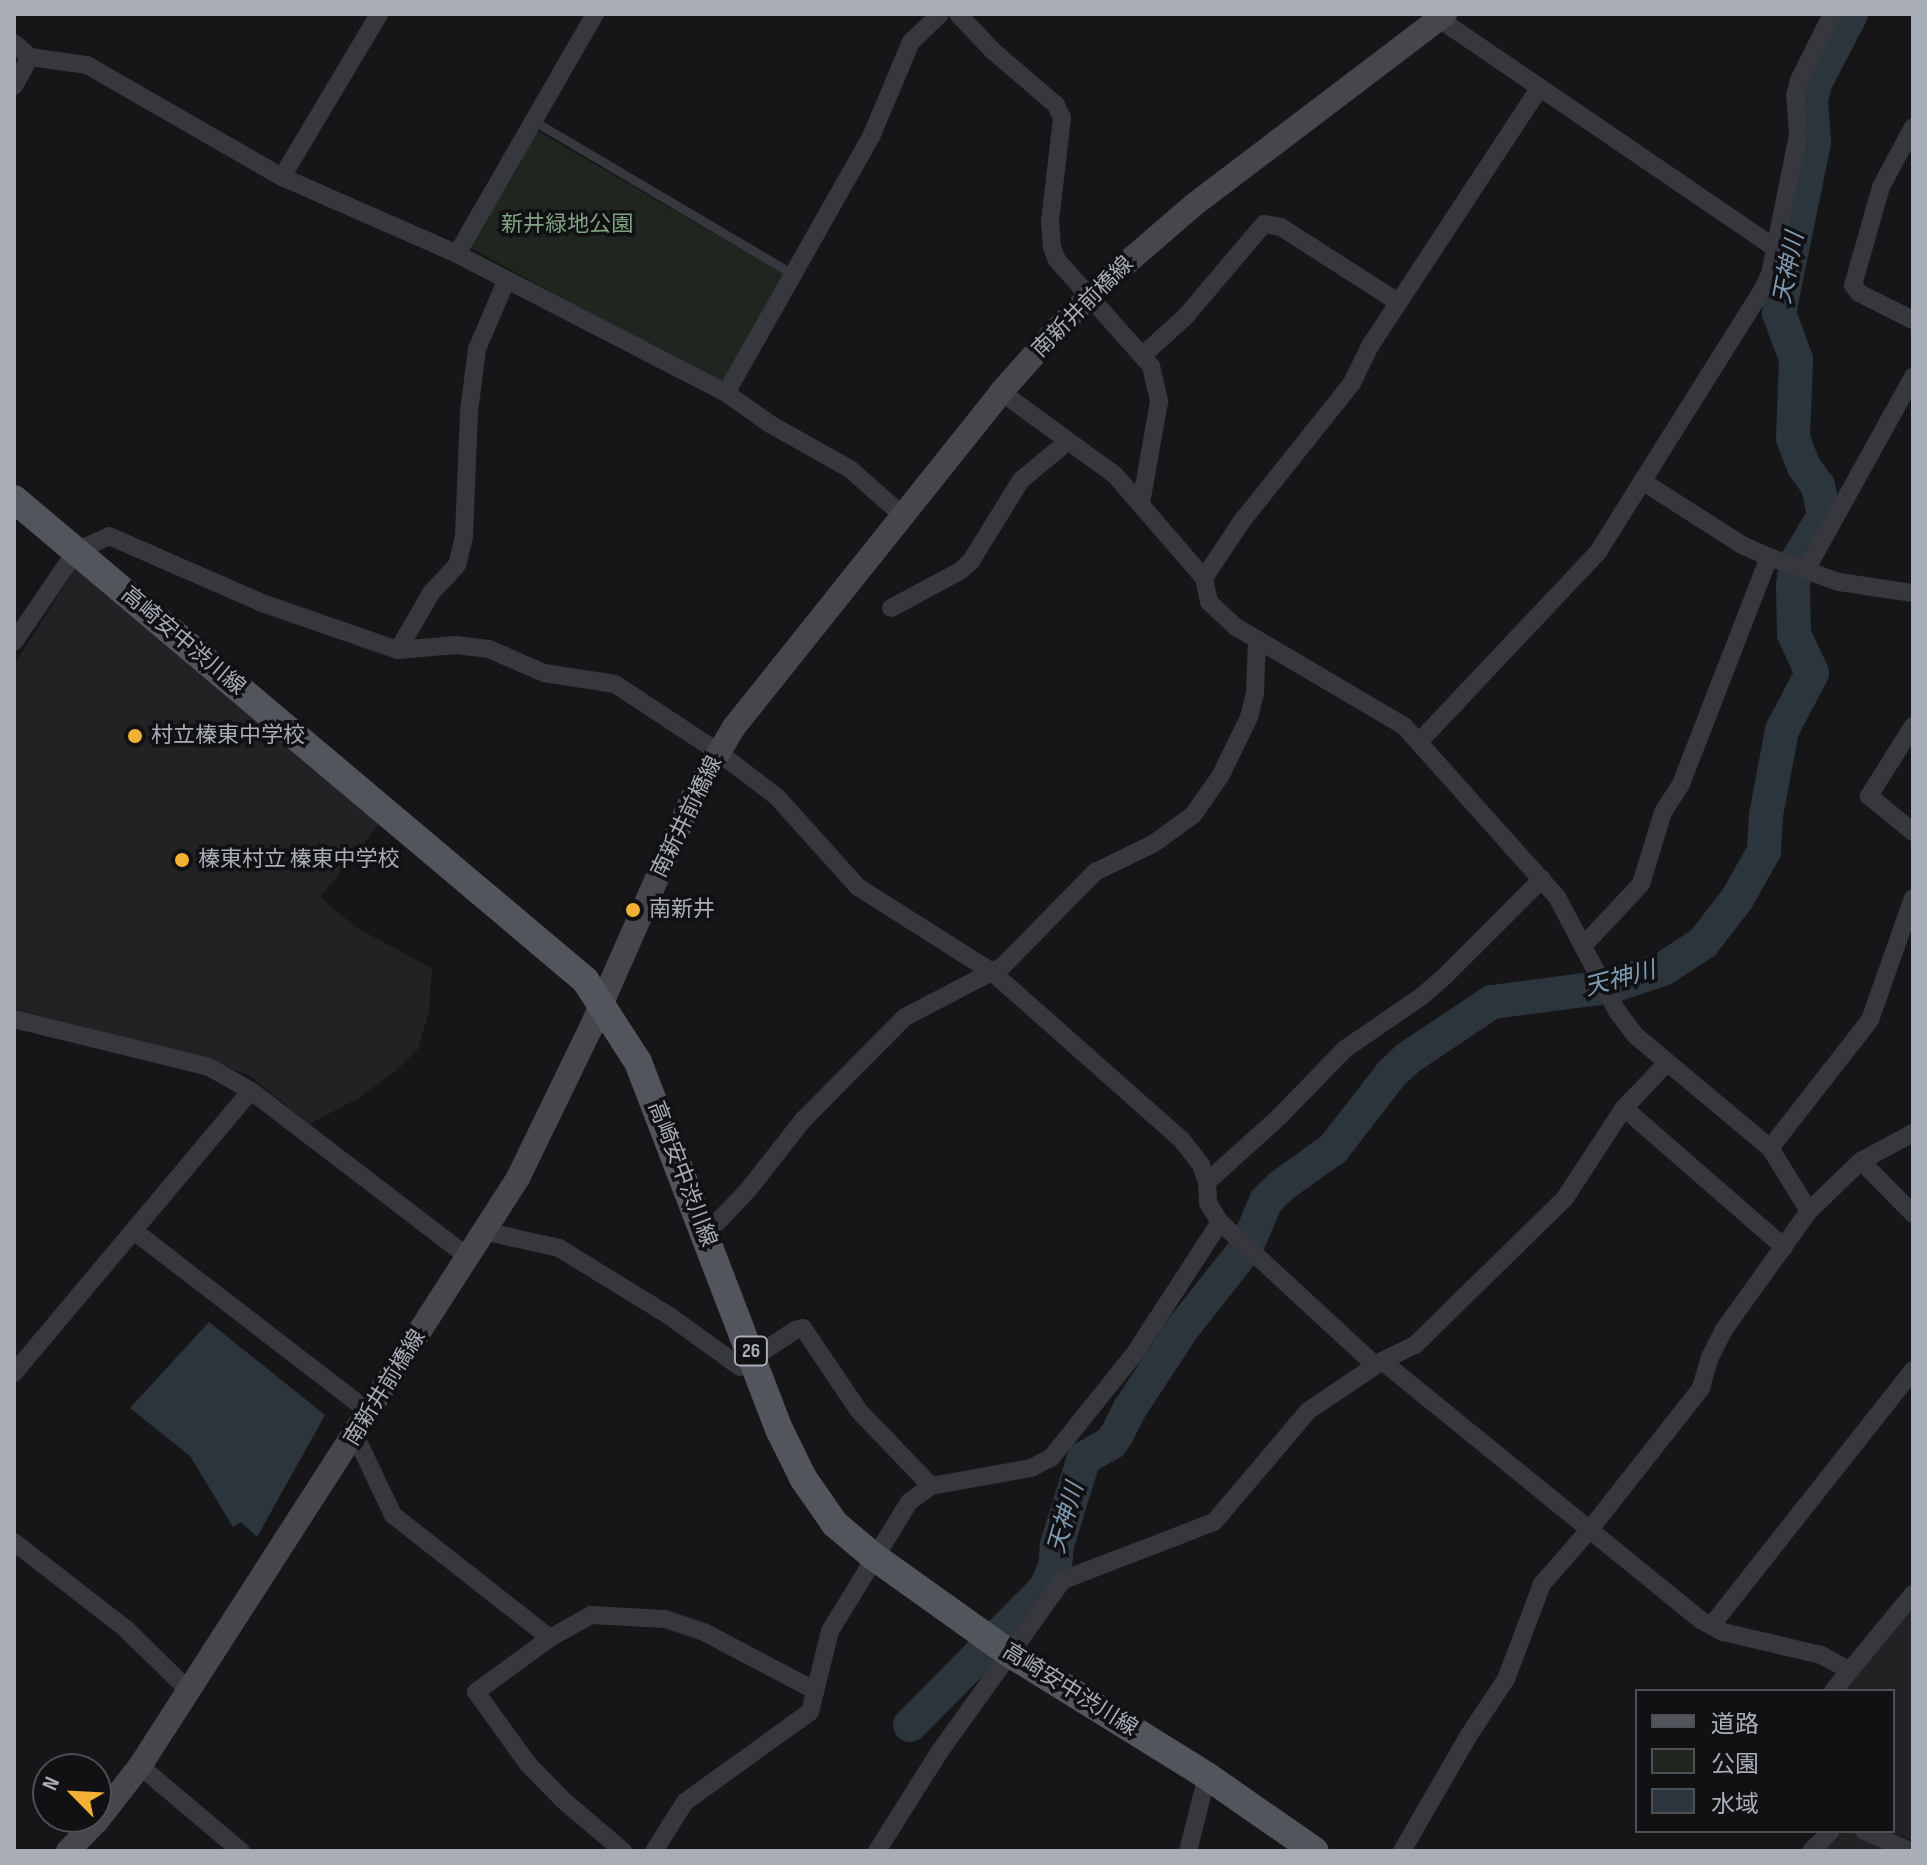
<!DOCTYPE html>
<html>
<head>
<meta charset="utf-8">
<style>
  body { margin:0 }
  #map { position:relative; width:1927px; height:1865px; overflow:hidden; background:#161618; font-family:"Sofia Sans Condensed","Noto Sans JP",sans-serif }
  div>[style] { position:absolute }
  [style*='--x'] { left:calc(var(--x)*1px); top:calc(var(--y)*1px); width:calc(var(--w)*1px); rotate:calc(var(--a)*1deg) }
  .built>* { inset:0; background:#222225 }
  .green>* { inset:0; background:#1e261f }
  .water>* { inset:0; background:#2c353c }
  .river>* { height:34px; margin:-17px; padding:0 17px; transform-origin:17px; border-radius:17px; background:#2c353c }
  .service>* { height:9px; margin:-4.5px; padding:0 4.5px; transform-origin:4.5px; border-radius:4.5px; background:#37383d }
  .minor>* { height:18px; margin:-9px; padding:0 9px; transform-origin:9px; border-radius:9px; background:#37383d }
  .secondary>* { height:24px; margin:-12px; padding:0 12px; transform-origin:12px; border-radius:12px; background:#45474d }
  .primary>* { height:28px; margin:-14px; padding:0 14px; transform-origin:14px; border-radius:14px; background:#53555c }
  .dots>* { width:22px; height:22px; translate:-50% -50%; box-sizing:border-box; border:4px solid #111113; border-radius:50% }
  span { translate:-50% -50%; white-space:nowrap; text-align:center; line-height:1.15; -webkit-text-stroke:7px #111113; paint-order:stroke }
  .shield-label span { padding:2px 6px; background:#111113; border:2px solid; border-radius:6px; -webkit-text-stroke-width:0 }
  .shield-label { font-size:20px; color:#a8adb8; font-weight:700 }
  .park-label { font-size:22px; color:#7fa381 }
  .street-label { font-size:22px; color:#a8adb8 }
  .poi-label { font-size:22px; color:#a8adb8 }
  .left { translate:0 -50%; text-align:left }
  .water-label { font-size:24px; color:#7f9bb3; font-style:italic }
  .frame { position:absolute; inset:0; border:16px solid #a8adb8; pointer-events:none }
  .legend { position:absolute; left:1635px; top:1689px; width:260px; height:144px; box-sizing:border-box; background:#111113; border:2px solid #4d4f55; margin:0; padding:10px 14px; list-style:none; font-size:24px; color:#a8adb8 }
  .legend li { display:flex; align-items:center; gap:16px; height:40px }
  .legend b { width:40px; border:2px solid #4d4f55 }
  .north { position:absolute; left:32px; top:1753px; width:80px; height:80px; box-sizing:border-box; background:#111113; border:2px solid #4d4f55; border-radius:50%; rotate:294deg; font-size:22px; font-weight:700; line-height:32px; text-align:center; color:#a8adb8 }
  .north::after { content:''; display:block; margin:auto; width:28px; height:36px; background:#f2b134; clip-path:polygon(50% 0,100% 100%,50% 72%,0 100%) }
</style>
</head>
<body>
<div id="map">
  <div class="built">
    <i style="clip-path:polygon(75px 569px,380px 823px,320px 897px,357px 928px,432px 968px,429px 1011px,418px 1049px,397px 1070px,357px 1099px,309px 1124px,250px 1076px,198px 1056px,14px 1009px,14px 665px)"></i>
    <i style="clip-path:polygon(1913px 1607px,1913px 1841px,1890px 1831px,1893px 1831px,1893px 1691px,1844px 1691px)"></i>
    <i style="clip-path:polygon(1844px 1831px,1851px 1831px,1897px 1851px,1823px 1851px)"></i>
  </div>
  <div class="green">
    <i style="clip-path:polygon(539px 132px,784px 274px,726px 380px,720px 385px,471px 248px,533px 134px)"></i>
  </div>
  <div class="water">
    <i style="clip-path:polygon(209px 1322px,325px 1415px,257px 1537px,241px 1522px,233px 1527px,190px 1456px,130px 1408px)"></i>
  </div>
  <div class="river">
    <i style="--x:910;--y:1725;--w:193;--a:-45.2"></i>
    <i style="--x:1046;--y:1588;--w:23;--a:-67"></i>
    <i style="--x:1055;--y:1567;--w:22;--a:-85"></i>
    <i style="--x:1057;--y:1545;--w:91;--a:-72.8"></i>
    <i style="--x:1084;--y:1458;--w:31;--a:-29"></i>
    <i style="--x:1111;--y:1443;--w:11;--a:-56"></i>
    <i style="--x:1117;--y:1434;--w:30;--a:-63"></i>
    <i style="--x:1131;--y:1407;--w:93;--a:-56.8"></i>
    <i style="--x:1182;--y:1329;--w:103;--a:-51.7"></i>
    <i style="--x:1246;--y:1248;--w:51;--a:-66.9"></i>
    <i style="--x:1266;--y:1201;--w:21;--a:-45"></i>
    <i style="--x:1281;--y:1186;--w:64;--a:-35.4"></i>
    <i style="--x:1333;--y:1149;--w:96;--a:-52.2"></i>
    <i style="--x:1392;--y:1073;--w:22;--a:-43"></i>
    <i style="--x:1408;--y:1058;--w:101;--a:-33.7"></i>
    <i style="--x:1492;--y:1002;--w:117;--a:-7.4"></i>
    <i style="--x:1608;--y:987;--w:58;--a:-18.1"></i>
    <i style="--x:1663;--y:969;--w:48;--a:-33"></i>
    <i style="--x:1703;--y:943;--w:56;--a:-52.3"></i>
    <i style="--x:1737;--y:899;--w:55;--a:-60.6"></i>
    <i style="--x:1764;--y:851;--w:36;--a:-87"></i>
    <i style="--x:1766;--y:815;--w:86;--a:-79.3"></i>
    <i style="--x:1782;--y:730;--w:64;--a:-62.2"></i>
    <i style="--x:1812;--y:673;--w:43;--a:-114.8"></i>
    <i style="--x:1794;--y:634;--w:49;--a:-91.2"></i>
    <i style="--x:1793;--y:585;--w:24;--a:-81"></i>
    <i style="--x:1797;--y:561;--w:52;--a:-59"></i>
    <i style="--x:1824;--y:516;--w:31;--a:-101"></i>
    <i style="--x:1818;--y:486;--w:24;--a:-126"></i>
    <i style="--x:1804;--y:467;--w:31;--a:-111"></i>
    <i style="--x:1793;--y:438;--w:79;--a:-87.8"></i>
    <i style="--x:1796;--y:359;--w:49;--a:-110.3"></i>
    <i style="--x:1779;--y:313;--w:174;--a:-78.4"></i>
    <i style="--x:1814;--y:143;--w:42;--a:-94.1"></i>
    <i style="--x:1811;--y:101;--w:18;--a:-77"></i>
    <i style="--x:1815;--y:83;--w:78;--a:-62.4"></i>
  </div>
  <div class="service">
    <i style="--x:534;--y:121;--w:301;--a:30.6"></i>
  </div>
  <div class="minor">
    <i style="--x:958;--y:14;--w:51;--a:46.6"></i>
    <i style="--x:993;--y:51;--w:83;--a:40.6"></i>
    <i style="--x:1056;--y:105;--w:14;--a:65"></i>
    <i style="--x:1062;--y:118;--w:105;--a:96.6"></i>
    <i style="--x:1050;--y:222;--w:25;--a:85"></i>
    <i style="--x:1052;--y:247;--w:14;--a:69"></i>
    <i style="--x:1057;--y:260;--w:142;--a:48.4"></i>
    <i style="--x:1151;--y:366;--w:37;--a:77"></i>
    <i style="--x:1159;--y:402;--w:103;--a:100.1"></i>
    <i style="--x:1432;--y:14;--w:414;--a:34.3"></i>
    <i style="--x:14;--y:43;--w:21;--a:41"></i>
    <i style="--x:30;--y:57;--w:58;--a:8"></i>
    <i style="--x:87;--y:65;--w:225;--a:29.9"></i>
    <i style="--x:282;--y:177;--w:191;--a:23.7"></i>
    <i style="--x:457;--y:254;--w:303;--a:27.3"></i>
    <i style="--x:726;--y:393;--w:54;--a:35.2"></i>
    <i style="--x:770;--y:424;--w:92;--a:29.4"></i>
    <i style="--x:850;--y:469;--w:69;--a:41.5"></i>
    <i style="--x:14;--y:86;--w:33;--a:-61"></i>
    <i style="--x:1913;--y:127;--w:68;--a:118.1"></i>
    <i style="--x:1881;--y:187;--w:102;--a:105.9"></i>
    <i style="--x:1853;--y:285;--w:10;--a:53"></i>
    <i style="--x:1859;--y:293;--w:60;--a:26.6"></i>
    <i style="--x:282;--y:177;--w:190;--a:-59.2"></i>
    <i style="--x:457;--y:254;--w:277;--a:-60.1"></i>
    <i style="--x:1143;--y:355;--w:57;--a:-42.1"></i>
    <i style="--x:1185;--y:317;--w:122;--a:-49.7"></i>
    <i style="--x:1264;--y:224;--w:17;--a:10"></i>
    <i style="--x:1281;--y:227;--w:139;--a:32.7"></i>
    <i style="--x:1001;--y:392;--w:141;--a:36.1"></i>
    <i style="--x:1115;--y:475;--w:136;--a:49.2"></i>
    <i style="--x:1204;--y:578;--w:25;--a:78"></i>
    <i style="--x:1209;--y:602;--w:37;--a:43"></i>
    <i style="--x:1236;--y:627;--w:195;--a:30.5"></i>
    <i style="--x:1404;--y:726;--w:229;--a:48.2"></i>
    <i style="--x:1557;--y:897;--w:129;--a:62.2"></i>
    <i style="--x:1617;--y:1011;--w:31;--a:53"></i>
    <i style="--x:1636;--y:1036;--w:175;--a:39.9"></i>
    <i style="--x:1770;--y:1148;--w:74;--a:58.2"></i>
    <i style="--x:726;--y:393;--w:294;--a:-60.5"></i>
    <i style="--x:871;--y:137;--w:103;--a:-67.2"></i>
    <i style="--x:911;--y:42;--w:40;--a:-44"></i>
    <i style="--x:1642;--y:481;--w:119;--a:32.6"></i>
    <i style="--x:1742;--y:545;--w:30;--a:24"></i>
    <i style="--x:1769;--y:557;--w:74;--a:19.7"></i>
    <i style="--x:1839;--y:582;--w:75;--a:8.5"></i>
    <i style="--x:1806;--y:570;--w:221;--a:-61"></i>
    <i style="--x:1204;--y:578;--w:69;--a:-56.3"></i>
    <i style="--x:1242;--y:521;--w:176;--a:-51.4"></i>
    <i style="--x:1352;--y:383;--w:41;--a:-64.1"></i>
    <i style="--x:1370;--y:346;--w:306;--a:-56.7"></i>
    <i style="--x:891;--y:608;--w:78;--a:-28.2"></i>
    <i style="--x:960;--y:571;--w:15;--a:-42"></i>
    <i style="--x:971;--y:561;--w:95;--a:-58.3"></i>
    <i style="--x:1021;--y:480;--w:60;--a:-39.6"></i>
    <i style="--x:14;--y:642;--w:110;--a:-55.7"></i>
    <i style="--x:76;--y:551;--w:36;--a:-24"></i>
    <i style="--x:109;--y:536;--w:170;--a:23.6"></i>
    <i style="--x:265;--y:604;--w:141;--a:19.1"></i>
    <i style="--x:398;--y:650;--w:58;--a:-4.9"></i>
    <i style="--x:456;--y:645;--w:33;--a:7"></i>
    <i style="--x:489;--y:649;--w:60;--a:23.6"></i>
    <i style="--x:544;--y:673;--w:72;--a:8.8"></i>
    <i style="--x:615;--y:684;--w:123;--a:33.4"></i>
    <i style="--x:718;--y:752;--w:74;--a:37.3"></i>
    <i style="--x:777;--y:797;--w:121;--a:48"></i>
    <i style="--x:858;--y:887;--w:159;--a:32.4"></i>
    <i style="--x:992;--y:972;--w:252;--a:41.5"></i>
    <i style="--x:1181;--y:1139;--w:33;--a:52"></i>
    <i style="--x:1201;--y:1165;--w:18;--a:71"></i>
    <i style="--x:1207;--y:1182;--w:21;--a:87"></i>
    <i style="--x:1208;--y:1203;--w:22;--a:58"></i>
    <i style="--x:1220;--y:1222;--w:211;--a:42.7"></i>
    <i style="--x:398;--y:650;--w:66;--a:-59.9"></i>
    <i style="--x:431;--y:593;--w:38;--a:-47"></i>
    <i style="--x:457;--y:565;--w:30;--a:-76"></i>
    <i style="--x:464;--y:536;--w:124;--a:-87.7"></i>
    <i style="--x:469;--y:412;--w:64;--a:-82.8"></i>
    <i style="--x:477;--y:349;--w:74;--a:-66.9"></i>
    <i style="--x:1913;--y:726;--w:83;--a:122.2"></i>
    <i style="--x:1869;--y:796;--w:57;--a:39.3"></i>
    <i style="--x:1419;--y:742;--w:261;--a:-46.7"></i>
    <i style="--x:1598;--y:552;--w:308;--a:-57.9"></i>
    <i style="--x:1762;--y:291;--w:19;--a:-65"></i>
    <i style="--x:1770;--y:274;--w:142;--a:-78.6"></i>
    <i style="--x:1798;--y:135;--w:39;--a:-94"></i>
    <i style="--x:1795;--y:96;--w:16;--a:-76"></i>
    <i style="--x:1799;--y:80;--w:74;--a:-63.4"></i>
    <i style="--x:1583;--y:946;--w:85;--a:-46.9"></i>
    <i style="--x:1641;--y:884;--w:75;--a:-73"></i>
    <i style="--x:1663;--y:812;--w:33;--a:-57"></i>
    <i style="--x:1681;--y:784;--w:243;--a:-68.8"></i>
    <i style="--x:14;--y:1019;--w:201;--a:13.8"></i>
    <i style="--x:209;--y:1067;--w:48;--a:29.7"></i>
    <i style="--x:251;--y:1091;--w:273;--a:37.4"></i>
    <i style="--x:1624;--y:1108;--w:212;--a:41"></i>
    <i style="--x:1770;--y:1148;--w:162;--a:-52"></i>
    <i style="--x:1870;--y:1020;--w:129;--a:-70.6"></i>
    <i style="--x:1861;--y:1161;--w:74;--a:45.5"></i>
    <i style="--x:1207;--y:1182;--w:98;--a:-42.1"></i>
    <i style="--x:1280;--y:1116;--w:93;--a:-45.9"></i>
    <i style="--x:1345;--y:1049;--w:93;--a:-34.5"></i>
    <i style="--x:1422;--y:996;--w:32;--a:-41"></i>
    <i style="--x:1446;--y:975;--w:136;--a:-45"></i>
    <i style="--x:134;--y:1231;--w:297;--a:37.6"></i>
    <i style="--x:484;--y:1231;--w:77;--a:12.8"></i>
    <i style="--x:559;--y:1248;--w:132;--a:31.6"></i>
    <i style="--x:671;--y:1317;--w:85;--a:35.9"></i>
    <i style="--x:740;--y:1367;--w:66;--a:-33.9"></i>
    <i style="--x:795;--y:1330;--w:8;--a:-14"></i>
    <i style="--x:803;--y:1328;--w:100;--a:56"></i>
    <i style="--x:859;--y:1411;--w:104;--a:46.2"></i>
    <i style="--x:706;--y:1234;--w:61;--a:-46.3"></i>
    <i style="--x:748;--y:1190;--w:89;--a:-51.8"></i>
    <i style="--x:803;--y:1120;--w:145;--a:-45.3"></i>
    <i style="--x:905;--y:1017;--w:110;--a:-27.5"></i>
    <i style="--x:1003;--y:966;--w:132;--a:-45.6"></i>
    <i style="--x:1095;--y:872;--w:64;--a:-25.8"></i>
    <i style="--x:1153;--y:844;--w:49;--a:-35.9"></i>
    <i style="--x:1193;--y:815;--w:49;--a:-55"></i>
    <i style="--x:1221;--y:775;--w:64;--a:-64.2"></i>
    <i style="--x:1249;--y:717;--w:25;--a:-76"></i>
    <i style="--x:1255;--y:693;--w:52;--a:-87.8"></i>
    <i style="--x:1382;--y:1361;--w:411;--a:39.1"></i>
    <i style="--x:1701;--y:1620;--w:25;--a:29"></i>
    <i style="--x:1723;--y:1632;--w:101;--a:13.2"></i>
    <i style="--x:1821;--y:1655;--w:30;--a:28"></i>
    <i style="--x:14;--y:1373;--w:368;--a:-50"></i>
    <i style="--x:355;--y:1435;--w:89;--a:64.6"></i>
    <i style="--x:393;--y:1515;--w:199;--a:38.1"></i>
    <i style="--x:14;--y:1542;--w:142;--a:37.8"></i>
    <i style="--x:126;--y:1629;--w:88;--a:44.5"></i>
    <i style="--x:1711;--y:1626;--w:326;--a:-51.7"></i>
    <i style="--x:1833;--y:1691;--w:126;--a:-50.5"></i>
    <i style="--x:140;--y:1766;--w:132;--a:40.1"></i>
    <i style="--x:1864;--y:1831;--w:51;--a:23.1"></i>
    <i style="--x:623;--y:1851;--w:77;--a:-139.7"></i>
    <i style="--x:564;--y:1801;--w:52;--a:-134.2"></i>
    <i style="--x:528;--y:1764;--w:89;--a:-125.8"></i>
    <i style="--x:476;--y:1692;--w:92;--a:-36.1"></i>
    <i style="--x:550;--y:1638;--w:47;--a:-29.3"></i>
    <i style="--x:591;--y:1615;--w:74;--a:3.1"></i>
    <i style="--x:665;--y:1619;--w:41;--a:18.4"></i>
    <i style="--x:704;--y:1632;--w:122;--a:27.8"></i>
    <i style="--x:654;--y:1851;--w:58;--a:-57.7"></i>
    <i style="--x:685;--y:1802;--w:154;--a:-35.8"></i>
    <i style="--x:810;--y:1712;--w:83;--a:-76.1"></i>
    <i style="--x:830;--y:1631;--w:151;--a:-58.5"></i>
    <i style="--x:909;--y:1502;--w:27;--a:-36"></i>
    <i style="--x:931;--y:1486;--w:102;--a:-10.2"></i>
    <i style="--x:1031;--y:1468;--w:22;--a:-27"></i>
    <i style="--x:1051;--y:1458;--w:134;--a:-51.3"></i>
    <i style="--x:1135;--y:1353;--w:156;--a:-57"></i>
    <i style="--x:877;--y:1851;--w:118;--a:-57.8"></i>
    <i style="--x:940;--y:1751;--w:211;--a:-54.3"></i>
    <i style="--x:1063;--y:1580;--w:162;--a:-21"></i>
    <i style="--x:1214;--y:1522;--w:145;--a:-49.7"></i>
    <i style="--x:1308;--y:1411;--w:89;--a:-34"></i>
    <i style="--x:1382;--y:1361;--w:37;--a:-26"></i>
    <i style="--x:1415;--y:1345;--w:210;--a:-44.4"></i>
    <i style="--x:1565;--y:1198;--w:108;--a:-56.8"></i>
    <i style="--x:1624;--y:1108;--w:61;--a:-46.3"></i>
    <i style="--x:1188;--y:1851;--w:77;--a:-75.8"></i>
    <i style="--x:1402;--y:1851;--w:134;--a:-60"></i>
    <i style="--x:1469;--y:1735;--w:67;--a:-56.5"></i>
    <i style="--x:1506;--y:1679;--w:102;--a:-69.2"></i>
    <i style="--x:1542;--y:1584;--w:74;--a:-48.8"></i>
    <i style="--x:1591;--y:1528;--w:178;--a:-51.8"></i>
    <i style="--x:1701;--y:1388;--w:32;--a:-74"></i>
    <i style="--x:1710;--y:1357;--w:29;--a:-63"></i>
    <i style="--x:1723;--y:1331;--w:148;--a:-54.4"></i>
    <i style="--x:1809;--y:1211;--w:72;--a:-43.9"></i>
    <i style="--x:1861;--y:1161;--w:59;--a:-28.3"></i>
    <i style="--x:1811;--y:1851;--w:28;--a:-45"></i>
  </div>
  <div class="secondary">
    <i style="--x:68;--y:1851;--w:42;--a:-46"></i>
    <i style="--x:97;--y:1821;--w:70;--a:-52"></i>
    <i style="--x:140;--y:1766;--w:699;--a:-57.26"></i>
    <i style="--x:518;--y:1178;--w:165;--a:-64.1"></i>
    <i style="--x:590;--y:1030;--w:256;--a:-66.2"></i>
    <i style="--x:693;--y:796;--w:80;--a:-59.3"></i>
    <i style="--x:734;--y:727;--w:428;--a:-51.4"></i>
    <i style="--x:1001;--y:392;--w:84;--a:-48.4"></i>
    <i style="--x:1057;--y:329;--w:62;--a:-45"></i>
    <i style="--x:1101;--y:285;--w:124;--a:-40.8"></i>
    <i style="--x:1195;--y:204;--w:314;--a:-37.2"></i>
  </div>
  <div class="primary">
    <i style="--x:14;--y:499;--w:747;--a:40.11"></i>
    <i style="--x:585;--y:980;--w:98;--a:57.1"></i>
    <i style="--x:638;--y:1062;--w:395;--a:69"></i>
    <i style="--x:780;--y:1431;--w:52;--a:63.9"></i>
    <i style="--x:803;--y:1478;--w:56;--a:55.2"></i>
    <i style="--x:835;--y:1524;--w:50;--a:40.1"></i>
    <i style="--x:873;--y:1556;--w:167;--a:35.5"></i>
    <i style="--x:1009;--y:1653;--w:233;--a:31.8"></i>
    <i style="--x:1207;--y:1776;--w:131;--a:34.8"></i>
  </div>
  <div class="dots">
    <i style="left:135px;top:736px;background:#f2b134"></i>
    <i style="left:182px;top:860px;background:#f2b134"></i>
    <i style="left:633px;top:910px;background:#f2b134"></i>
  </div>
  <div class="shield-label">
    <span style="left:751px;top:1351px">26</span>
  </div>
  <div class="park-label">
    <span style="left:567px;top:225px">新井緑地公園</span>
  </div>
  <div class="street-label">
    <span style="left:1083px;top:307px;rotate:-45deg">南新井前橋線</span>
    <span style="left:183px;top:641px;rotate:40deg">高崎安中渋川線</span>
    <span style="left:687px;top:817px;rotate:-64deg">南新井前橋線</span>
    <span style="left:682px;top:1174px;rotate:69deg">高崎安中渋川線</span>
    <span style="left:385px;top:1388px;rotate:-58deg">南新井前橋線</span>
    <span style="left:1070px;top:1690px;rotate:32deg">高崎安中渋川線</span>
  </div>
  <div class="poi-label">
    <span class="left" style="left:151px;top:736px">村立榛東中学校</span>
    <span class="left" style="left:198px;top:860px">榛東村立 榛東中学校</span>
    <span class="left" style="left:649px;top:910px">南新井</span>
  </div>
  <div class="water-label">
    <span style="left:1789px;top:268px;rotate:-79deg">天神川</span>
    <span style="left:1620px;top:979px;rotate:-15deg">天神川</span>
    <span style="left:1066px;top:1518px;rotate:-74deg">天神川</span>
  </div>
  <div class="frame"></div>
  <ul class="legend">
  <li><b style="height:10px;background:#53555c"></b>道路</li>
  <li><b style="height:22px;background:#1e261f"></b>公園</li>
  <li><b style="height:22px;background:#2c353c"></b>水域</li>
  </ul>
  <div class="north">N</div>
</div>
</body>
</html>
